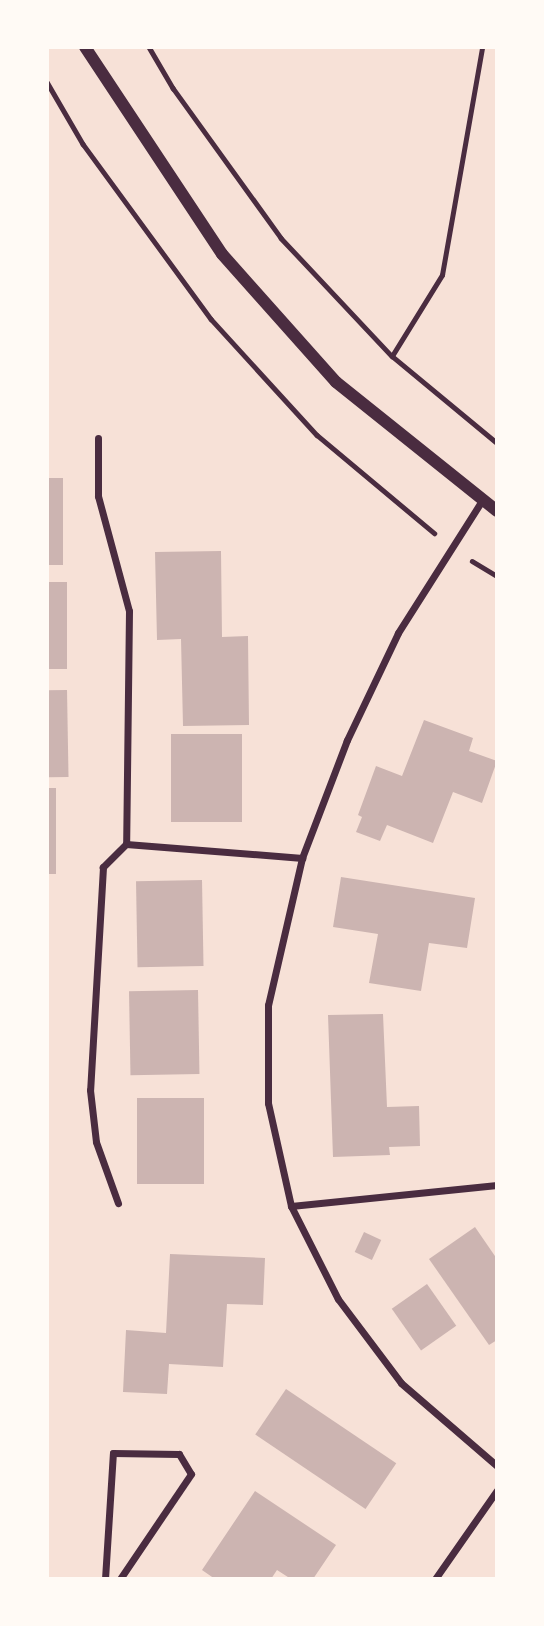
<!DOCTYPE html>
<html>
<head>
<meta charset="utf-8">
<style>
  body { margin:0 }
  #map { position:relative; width:544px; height:1626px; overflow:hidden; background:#f7e1d7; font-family:"Fira Sans Condensed",sans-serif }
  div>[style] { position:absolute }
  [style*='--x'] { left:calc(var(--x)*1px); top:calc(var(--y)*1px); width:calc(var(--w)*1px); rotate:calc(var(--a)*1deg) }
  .building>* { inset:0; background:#ccb4b1; transform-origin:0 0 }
  .path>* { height:4.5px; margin:-2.25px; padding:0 2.25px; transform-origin:2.25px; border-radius:2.25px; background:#4a2c40 }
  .minor>* { height:7px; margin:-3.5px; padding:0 3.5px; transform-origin:3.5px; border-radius:3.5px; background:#4a2c40 }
  .tertiary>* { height:12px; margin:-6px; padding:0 6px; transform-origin:6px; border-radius:6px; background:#4a2c40 }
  span { translate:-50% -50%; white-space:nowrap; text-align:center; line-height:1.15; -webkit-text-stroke:5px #fffaf5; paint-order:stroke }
  .frame { position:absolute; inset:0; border:49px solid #fffaf5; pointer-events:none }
</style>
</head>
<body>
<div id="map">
  <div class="building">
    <i style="left:47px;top:478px;width:16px;height:87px"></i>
    <i style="clip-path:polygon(221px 551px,222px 637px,248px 636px,249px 725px,183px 726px,181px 639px,157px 640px,155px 552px)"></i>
    <i style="left:47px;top:582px;width:20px;height:87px"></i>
    <i style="left:67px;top:690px;width:87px;height:20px;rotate:89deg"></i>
    <i style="clip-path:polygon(424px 720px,473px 738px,469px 751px,497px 761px,482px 803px,453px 792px,433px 843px,387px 825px,380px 841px,356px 832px,362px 817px,358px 815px,376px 766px,402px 776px)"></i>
    <i style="left:242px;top:734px;width:88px;height:71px;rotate:90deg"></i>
    <i style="left:47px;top:788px;width:9px;height:86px"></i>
    <i style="clip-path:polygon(341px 877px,475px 898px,467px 948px,429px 943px,421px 991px,369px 983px,378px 934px,333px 927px)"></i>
    <i style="left:202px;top:880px;width:86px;height:66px;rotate:89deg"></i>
    <i style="left:198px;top:990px;width:84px;height:69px;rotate:89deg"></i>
    <i style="clip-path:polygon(383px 1014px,387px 1107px,419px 1106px,420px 1146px,389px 1147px,390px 1155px,333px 1157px,328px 1015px)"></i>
    <i style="left:137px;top:1098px;width:67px;height:86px"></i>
    <i style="clip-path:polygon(475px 1227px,497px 1259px,497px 1340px,489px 1345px,429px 1259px)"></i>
    <i style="left:364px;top:1232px;width:19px;height:22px;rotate:25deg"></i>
    <i style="clip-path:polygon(170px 1254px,265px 1258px,263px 1305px,227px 1304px,223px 1367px,169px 1364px,167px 1394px,123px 1392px,126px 1330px,166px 1333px)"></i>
    <i style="left:427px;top:1284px;width:51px;height:43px;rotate:55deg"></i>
    <i style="left:286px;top:1389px;width:133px;height:55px;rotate:34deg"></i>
    <i style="clip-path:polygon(255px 1491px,336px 1545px,313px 1579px,291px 1579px,277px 1570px,271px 1579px,215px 1579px,202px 1570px)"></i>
  </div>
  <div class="path">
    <i style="--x:149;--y:47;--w:48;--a:59.7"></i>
    <i style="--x:173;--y:88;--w:185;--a:54.2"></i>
    <i style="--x:281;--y:238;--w:162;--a:46.8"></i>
    <i style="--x:392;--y:356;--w:136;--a:39.6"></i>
    <i style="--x:47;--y:82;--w:72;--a:59.9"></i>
    <i style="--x:83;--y:144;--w:217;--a:53.8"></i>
    <i style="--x:211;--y:319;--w:157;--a:47.6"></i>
    <i style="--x:317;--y:435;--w:153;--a:39.9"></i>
    <i style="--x:392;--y:356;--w:95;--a:-58.3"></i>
    <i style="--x:442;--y:275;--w:231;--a:-80"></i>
    <i style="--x:472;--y:561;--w:29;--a:31"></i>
  </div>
  <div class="minor">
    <i style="--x:98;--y:438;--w:58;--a:90"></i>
    <i style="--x:98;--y:496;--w:119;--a:74.9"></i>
    <i style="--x:129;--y:611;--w:233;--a:90.7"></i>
    <i style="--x:126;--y:844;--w:33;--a:135"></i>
    <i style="--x:103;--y:867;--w:223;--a:93.3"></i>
    <i style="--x:90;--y:1090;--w:52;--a:83.4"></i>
    <i style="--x:96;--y:1142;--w:65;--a:70.2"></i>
    <i style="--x:481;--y:502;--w:155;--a:122.4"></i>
    <i style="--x:398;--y:633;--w:119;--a:115.5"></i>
    <i style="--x:347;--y:740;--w:126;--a:110.9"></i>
    <i style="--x:302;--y:858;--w:151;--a:103"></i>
    <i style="--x:268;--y:1005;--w:98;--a:90"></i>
    <i style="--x:268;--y:1103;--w:106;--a:77.4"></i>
    <i style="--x:291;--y:1206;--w:104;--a:63.2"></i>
    <i style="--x:338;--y:1299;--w:105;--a:53.1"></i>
    <i style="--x:401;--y:1383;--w:127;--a:40.8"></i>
    <i style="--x:126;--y:844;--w:177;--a:4.5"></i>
    <i style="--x:291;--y:1206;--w:207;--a:-5.8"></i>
    <i style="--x:105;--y:1579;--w:126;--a:-86.4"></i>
    <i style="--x:113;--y:1453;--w:66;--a:0.9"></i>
    <i style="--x:179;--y:1454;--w:23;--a:59"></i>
    <i style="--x:191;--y:1474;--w:127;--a:124.1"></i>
    <i style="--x:435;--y:1579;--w:108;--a:-55.1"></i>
  </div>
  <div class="tertiary">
    <i style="--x:85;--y:47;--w:248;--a:56.5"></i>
    <i style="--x:222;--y:254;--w:171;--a:48.3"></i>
    <i style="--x:336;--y:382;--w:206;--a:38.7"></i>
  </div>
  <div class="frame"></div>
</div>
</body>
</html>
